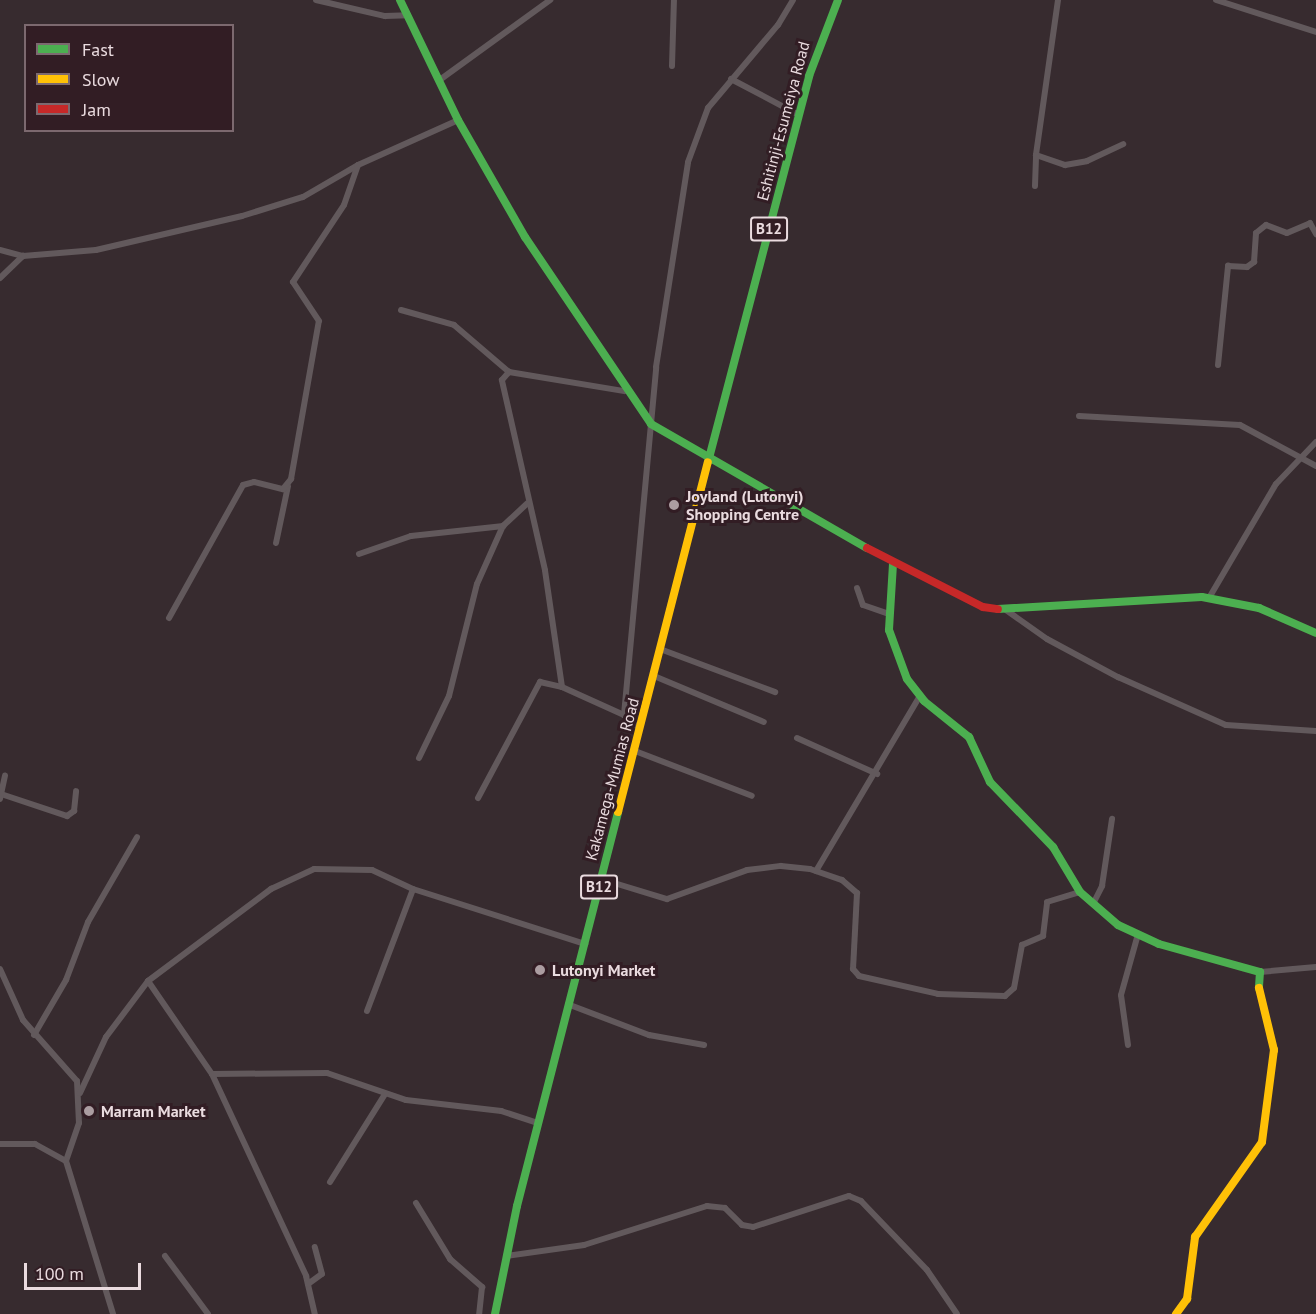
<!DOCTYPE html>
<html>
<head>
<meta charset="utf-8">
<style>
  body { margin:0 }
  #map { position:relative; width:1316px; height:1314px; overflow:hidden; background:#372b2f; font-family:"PT Sans",sans-serif }
  div>[style] { position:absolute }
  [style*='--x'] { left:calc(var(--x)*1px); top:calc(var(--y)*1px); width:calc(var(--w)*1px); rotate:calc(var(--a)*1deg) }
  .street>* { height:6px; margin:-3px; padding:0 3px; transform-origin:3px; border-radius:3px; background:#62595c }
  .fast>* { height:8px; margin:-4px; padding:0 4px; transform-origin:4px; border-radius:4px; background:#4caf50 }
  .slow>* { height:8px; margin:-4px; padding:0 4px; transform-origin:4px; border-radius:4px; background:#ffc107 }
  .jam>* { height:8px; margin:-4px; padding:0 4px; transform-origin:4px; border-radius:4px; background:#c62828 }
  .dots>* { width:16px; height:16px; translate:-50% -50%; box-sizing:border-box; border:3px solid #321d24; border-radius:50% }
  span { translate:-50% -50%; white-space:nowrap; text-align:center; line-height:1.15; -webkit-text-stroke:6px #321d24; paint-order:stroke }
  .shield-label span { padding:2px 4px; background:#321d24; border:2px solid; border-radius:4px; -webkit-text-stroke-width:0 }
  .shield-label { font-size:15px; color:#eadbdf; font-weight:700 }
  .street-label { font-size:16px; color:#eadbdf }
  .poi-label { font-size:16px; color:#eadbdf; font-weight:700 }
  .left { translate:0 -50%; text-align:left }
  .legend { position:absolute; left:24px; top:24px; width:210px; height:108px; box-sizing:border-box; background:#321d24; border:2px solid #7c696f; margin:0; padding:8px 10px; list-style:none; font-size:18px; color:#eadbdf }
  .legend li { display:flex; align-items:center; gap:12px; height:30px }
  .legend b { width:30px; border:2px solid #7c696f }
  .scale { position:absolute; left:24px; top:1263px; width:117px; height:27px; box-sizing:border-box; border:3px solid #eadbdf; border-top:0; padding-left:8px; font-size:18px; line-height:21px; white-space:nowrap; color:#eadbdf; -webkit-text-stroke:4px #321d24; paint-order:stroke }
</style>
</head>
<body>
<div id="map">
  <div class="street">
    <i style="--x:316;--y:0;--w:71;--a:13.1"></i>
    <i style="--x:385;--y:16;--w:23;--a:-2"></i>
    <i style="--x:1058;--y:0;--w:157;--a:98.1"></i>
    <i style="--x:1036;--y:155;--w:31;--a:19"></i>
    <i style="--x:1065;--y:165;--w:22;--a:-10"></i>
    <i style="--x:1087;--y:161;--w:40;--a:-25"></i>
    <i style="--x:1216;--y:0;--w:105;--a:17.7"></i>
    <i style="--x:672;--y:66;--w:66;--a:-88.3"></i>
    <i style="--x:441;--y:79;--w:135;--a:-35.9"></i>
    <i style="--x:731;--y:79;--w:77;--a:27.9"></i>
    <i style="--x:1035;--y:186;--w:31;--a:-88"></i>
    <i style="--x:0;--y:250;--w:24;--a:15"></i>
    <i style="--x:23;--y:256;--w:73;--a:-4.7"></i>
    <i style="--x:96;--y:250;--w:150;--a:-13.1"></i>
    <i style="--x:242;--y:216;--w:64;--a:-17.3"></i>
    <i style="--x:303;--y:197;--w:64;--a:-30.2"></i>
    <i style="--x:358;--y:165;--w:110;--a:-24.2"></i>
    <i style="--x:0;--y:278;--w:32;--a:-44"></i>
    <i style="--x:401;--y:310;--w:55;--a:15.8"></i>
    <i style="--x:454;--y:325;--w:72;--a:40.5"></i>
    <i style="--x:1218;--y:365;--w:100;--a:-84.2"></i>
    <i style="--x:1228;--y:266;--w:19;--a:3"></i>
    <i style="--x:1247;--y:267;--w:9;--a:-36"></i>
    <i style="--x:1254;--y:262;--w:29;--a:-86"></i>
    <i style="--x:1256;--y:233;--w:13;--a:-39"></i>
    <i style="--x:1266;--y:225;--w:22;--a:21"></i>
    <i style="--x:1287;--y:233;--w:25;--a:-23"></i>
    <i style="--x:1310;--y:223;--w:13;--a:61"></i>
    <i style="--x:1079;--y:416;--w:161;--a:3.2"></i>
    <i style="--x:1240;--y:425;--w:86;--a:28.3"></i>
    <i style="--x:276;--y:543;--w:58;--a:-78.1"></i>
    <i style="--x:359;--y:554;--w:55;--a:-19.1"></i>
    <i style="--x:411;--y:536;--w:93;--a:-6.2"></i>
    <i style="--x:857;--y:588;--w:18;--a:71"></i>
    <i style="--x:863;--y:605;--w:28;--a:19"></i>
    <i style="--x:1209;--y:598;--w:132;--a:-59.6"></i>
    <i style="--x:1276;--y:484;--w:58;--a:-46.4"></i>
    <i style="--x:1006;--y:610;--w:50;--a:35.3"></i>
    <i style="--x:1047;--y:639;--w:81;--a:28.2"></i>
    <i style="--x:1118;--y:677;--w:118;--a:24"></i>
    <i style="--x:1226;--y:725;--w:90;--a:3.8"></i>
    <i style="--x:169;--y:618;--w:152;--a:-60.9"></i>
    <i style="--x:243;--y:485;--w:11;--a:-15"></i>
    <i style="--x:254;--y:482;--w:30;--a:14"></i>
    <i style="--x:283;--y:489;--w:13;--a:-51"></i>
    <i style="--x:291;--y:479;--w:160;--a:-80"></i>
    <i style="--x:319;--y:321;--w:47;--a:-123.7"></i>
    <i style="--x:293;--y:282;--w:92;--a:-56.5"></i>
    <i style="--x:344;--y:205;--w:42;--a:-70.7"></i>
    <i style="--x:660;--y:649;--w:123;--a:20.5"></i>
    <i style="--x:654;--y:676;--w:119;--a:22.7"></i>
    <i style="--x:562;--y:687;--w:68;--a:24.3"></i>
    <i style="--x:639;--y:728;--w:20;--a:-139"></i>
    <i style="--x:624;--y:715;--w:349;--a:-84.7"></i>
    <i style="--x:656;--y:367;--w:207;--a:-81.1"></i>
    <i style="--x:688;--y:162;--w:58;--a:-69.7"></i>
    <i style="--x:708;--y:108;--w:109;--a:-49.9"></i>
    <i style="--x:778;--y:25;--w:29;--a:-59"></i>
    <i style="--x:797;--y:738;--w:88;--a:24.2"></i>
    <i style="--x:635;--y:751;--w:125;--a:21"></i>
    <i style="--x:419;--y:758;--w:69;--a:-64.2"></i>
    <i style="--x:449;--y:696;--w:115;--a:-76"></i>
    <i style="--x:477;--y:584;--w:64;--a:-65.9"></i>
    <i style="--x:503;--y:526;--w:33;--a:-43"></i>
    <i style="--x:1;--y:794;--w:70;--a:18.4"></i>
    <i style="--x:67;--y:816;--w:9;--a:-36"></i>
    <i style="--x:74;--y:811;--w:20;--a:-84"></i>
    <i style="--x:478;--y:798;--w:132;--a:-61.9"></i>
    <i style="--x:540;--y:682;--w:23;--a:13"></i>
    <i style="--x:562;--y:687;--w:118;--a:-98.3"></i>
    <i style="--x:545;--y:570;--w:195;--a:-102.8"></i>
    <i style="--x:502;--y:380;--w:11;--a:-49"></i>
    <i style="--x:509;--y:372;--w:117;--a:9.4"></i>
    <i style="--x:0;--y:799;--w:24;--a:-78"></i>
    <i style="--x:816;--y:871;--w:204;--a:-59.3"></i>
    <i style="--x:601;--y:879;--w:69;--a:16.9"></i>
    <i style="--x:667;--y:899;--w:85;--a:-19.9"></i>
    <i style="--x:747;--y:870;--w:34;--a:-7"></i>
    <i style="--x:781;--y:866;--w:29;--a:6"></i>
    <i style="--x:810;--y:869;--w:34;--a:19"></i>
    <i style="--x:842;--y:880;--w:20;--a:41"></i>
    <i style="--x:857;--y:893;--w:76;--a:93"></i>
    <i style="--x:853;--y:969;--w:9;--a:49"></i>
    <i style="--x:859;--y:976;--w:81;--a:12.8"></i>
    <i style="--x:938;--y:994;--w:67;--a:1.7"></i>
    <i style="--x:1005;--y:996;--w:12;--a:-42"></i>
    <i style="--x:1014;--y:988;--w:44;--a:-79.5"></i>
    <i style="--x:1022;--y:945;--w:23;--a:-23"></i>
    <i style="--x:1043;--y:936;--w:34;--a:-83"></i>
    <i style="--x:1047;--y:902;--w:34;--a:-17"></i>
    <i style="--x:1094;--y:902;--w:18;--a:-63"></i>
    <i style="--x:1102;--y:886;--w:68;--a:-81.5"></i>
    <i style="--x:0;--y:969;--w:56;--a:65.7"></i>
    <i style="--x:23;--y:1020;--w:81;--a:48.5"></i>
    <i style="--x:77;--y:1081;--w:42;--a:87.3"></i>
    <i style="--x:79;--y:1123;--w:40;--a:108.9"></i>
    <i style="--x:66;--y:1161;--w:160;--a:72.9"></i>
    <i style="--x:1260;--y:972;--w:56;--a:-5.1"></i>
    <i style="--x:148;--y:981;--w:113;--a:55.5"></i>
    <i style="--x:212;--y:1074;--w:223;--a:65"></i>
    <i style="--x:306;--y:1276;--w:39;--a:77"></i>
    <i style="--x:570;--y:1005;--w:85;--a:20.8"></i>
    <i style="--x:649;--y:1035;--w:56;--a:10.3"></i>
    <i style="--x:367;--y:1011;--w:130;--a:-69.3"></i>
    <i style="--x:34;--y:1035;--w:64;--a:-59.8"></i>
    <i style="--x:66;--y:980;--w:62;--a:-69.2"></i>
    <i style="--x:88;--y:922;--w:98;--a:-60"></i>
    <i style="--x:1128;--y:1045;--w:50;--a:-98"></i>
    <i style="--x:1121;--y:995;--w:63;--a:-74.4"></i>
    <i style="--x:212;--y:1074;--w:115;--a:-0.5"></i>
    <i style="--x:327;--y:1073;--w:83;--a:18.9"></i>
    <i style="--x:406;--y:1100;--w:96;--a:6.6"></i>
    <i style="--x:501;--y:1111;--w:39;--a:18"></i>
    <i style="--x:80;--y:1093;--w:62;--a:-65.1"></i>
    <i style="--x:106;--y:1037;--w:70;--a:-53.1"></i>
    <i style="--x:148;--y:981;--w:154;--a:-36.8"></i>
    <i style="--x:271;--y:889;--w:47;--a:-24.9"></i>
    <i style="--x:314;--y:869;--w:58;--a:1"></i>
    <i style="--x:372;--y:870;--w:45;--a:24.9"></i>
    <i style="--x:413;--y:889;--w:181;--a:17.7"></i>
    <i style="--x:0;--y:1144;--w:35;--a:0"></i>
    <i style="--x:35;--y:1144;--w:35;--a:29"></i>
    <i style="--x:330;--y:1182;--w:104;--a:-58"></i>
    <i style="--x:416;--y:1203;--w:66;--a:58.7"></i>
    <i style="--x:450;--y:1259;--w:43;--a:41.2"></i>
    <i style="--x:482;--y:1287;--w:27;--a:96"></i>
    <i style="--x:165;--y:1256;--w:72;--a:53.4"></i>
    <i style="--x:506;--y:1256;--w:79;--a:-8"></i>
    <i style="--x:584;--y:1245;--w:129;--a:-17.6"></i>
    <i style="--x:707;--y:1206;--w:18;--a:6"></i>
    <i style="--x:725;--y:1208;--w:24;--a:45"></i>
    <i style="--x:742;--y:1225;--w:11;--a:10"></i>
    <i style="--x:753;--y:1227;--w:101;--a:-17.9"></i>
    <i style="--x:849;--y:1196;--w:13;--a:23"></i>
    <i style="--x:861;--y:1201;--w:95;--a:46.3"></i>
    <i style="--x:927;--y:1270;--w:53;--a:55.7"></i>
    <i style="--x:308;--y:1284;--w:17;--a:-36"></i>
    <i style="--x:322;--y:1274;--w:28;--a:-105"></i>
  </div>
  <div class="fast">
    <i style="--x:400;--y:0;--w:133;--a:64.2"></i>
    <i style="--x:458;--y:120;--w:135;--a:60.2"></i>
    <i style="--x:525;--y:237;--w:225;--a:56"></i>
    <i style="--x:651;--y:424;--w:249;--a:29.9"></i>
    <i style="--x:708;--y:462;--w:399;--a:-75.3"></i>
    <i style="--x:809;--y:76;--w:81;--a:-69.1"></i>
    <i style="--x:893;--y:564;--w:66;--a:93.5"></i>
    <i style="--x:889;--y:630;--w:52;--a:69.8"></i>
    <i style="--x:907;--y:679;--w:28;--a:52"></i>
    <i style="--x:924;--y:701;--w:58;--a:38.7"></i>
    <i style="--x:969;--y:737;--w:50;--a:65"></i>
    <i style="--x:990;--y:782;--w:91;--a:45.9"></i>
    <i style="--x:1053;--y:847;--w:52;--a:59"></i>
    <i style="--x:1080;--y:892;--w:50;--a:41"></i>
    <i style="--x:1118;--y:925;--w:45;--a:24.9"></i>
    <i style="--x:1159;--y:944;--w:105;--a:15.5"></i>
    <i style="--x:1260;--y:972;--w:16;--a:94"></i>
    <i style="--x:998;--y:609;--w:204;--a:-3.4"></i>
    <i style="--x:1202;--y:597;--w:58;--a:10.9"></i>
    <i style="--x:1259;--y:608;--w:62;--a:23.7"></i>
    <i style="--x:495;--y:1314;--w:110;--a:-78.5"></i>
    <i style="--x:517;--y:1206;--w:407;--a:-75.6"></i>
  </div>
  <div class="slow">
    <i style="--x:618;--y:812;--w:361;--a:-75.6"></i>
    <i style="--x:1176;--y:1314;--w:19;--a:-54"></i>
    <i style="--x:1187;--y:1299;--w:63;--a:-82.6"></i>
    <i style="--x:1195;--y:1237;--w:116;--a:-54.8"></i>
    <i style="--x:1262;--y:1142;--w:93;--a:-82.6"></i>
    <i style="--x:1274;--y:1050;--w:64;--a:-103.6"></i>
  </div>
  <div class="jam">
    <i style="--x:867;--y:548;--w:130;--a:27"></i>
    <i style="--x:983;--y:607;--w:15;--a:8"></i>
  </div>
  <div class="dots">
    <i style="left:674px;top:505px;background:#ab9da1"></i>
    <i style="left:540px;top:970px;background:#ab9da1"></i>
    <i style="left:89px;top:1111px;background:#ab9da1"></i>
  </div>
  <div class="shield-label">
    <span style="left:769px;top:229px">B12</span>
    <span style="left:599px;top:887px">B12</span>
  </div>
  <div class="street-label">
    <span style="left:783px;top:121px;rotate:-75deg">Eshitinji-Esumeiya Road</span>
    <span style="left:612px;top:779px;rotate:-75deg">Kakamega-Mumias Road</span>
  </div>
  <div class="poi-label">
    <span class="left" style="left:686px;top:505px">Joyland (Lutonyi)<br>Shopping Centre</span>
    <span class="left" style="left:552px;top:970px">Lutonyi Market</span>
    <span class="left" style="left:101px;top:1111px">Marram Market</span>
  </div>
  <ul class="legend">
  <li><b style="height:8px;background:#4caf50"></b>Fast</li>
  <li><b style="height:8px;background:#ffc107"></b>Slow</li>
  <li><b style="height:8px;background:#c62828"></b>Jam</li>
  </ul>
  <div class="scale">100 m</div>
</div>
</body>
</html>
